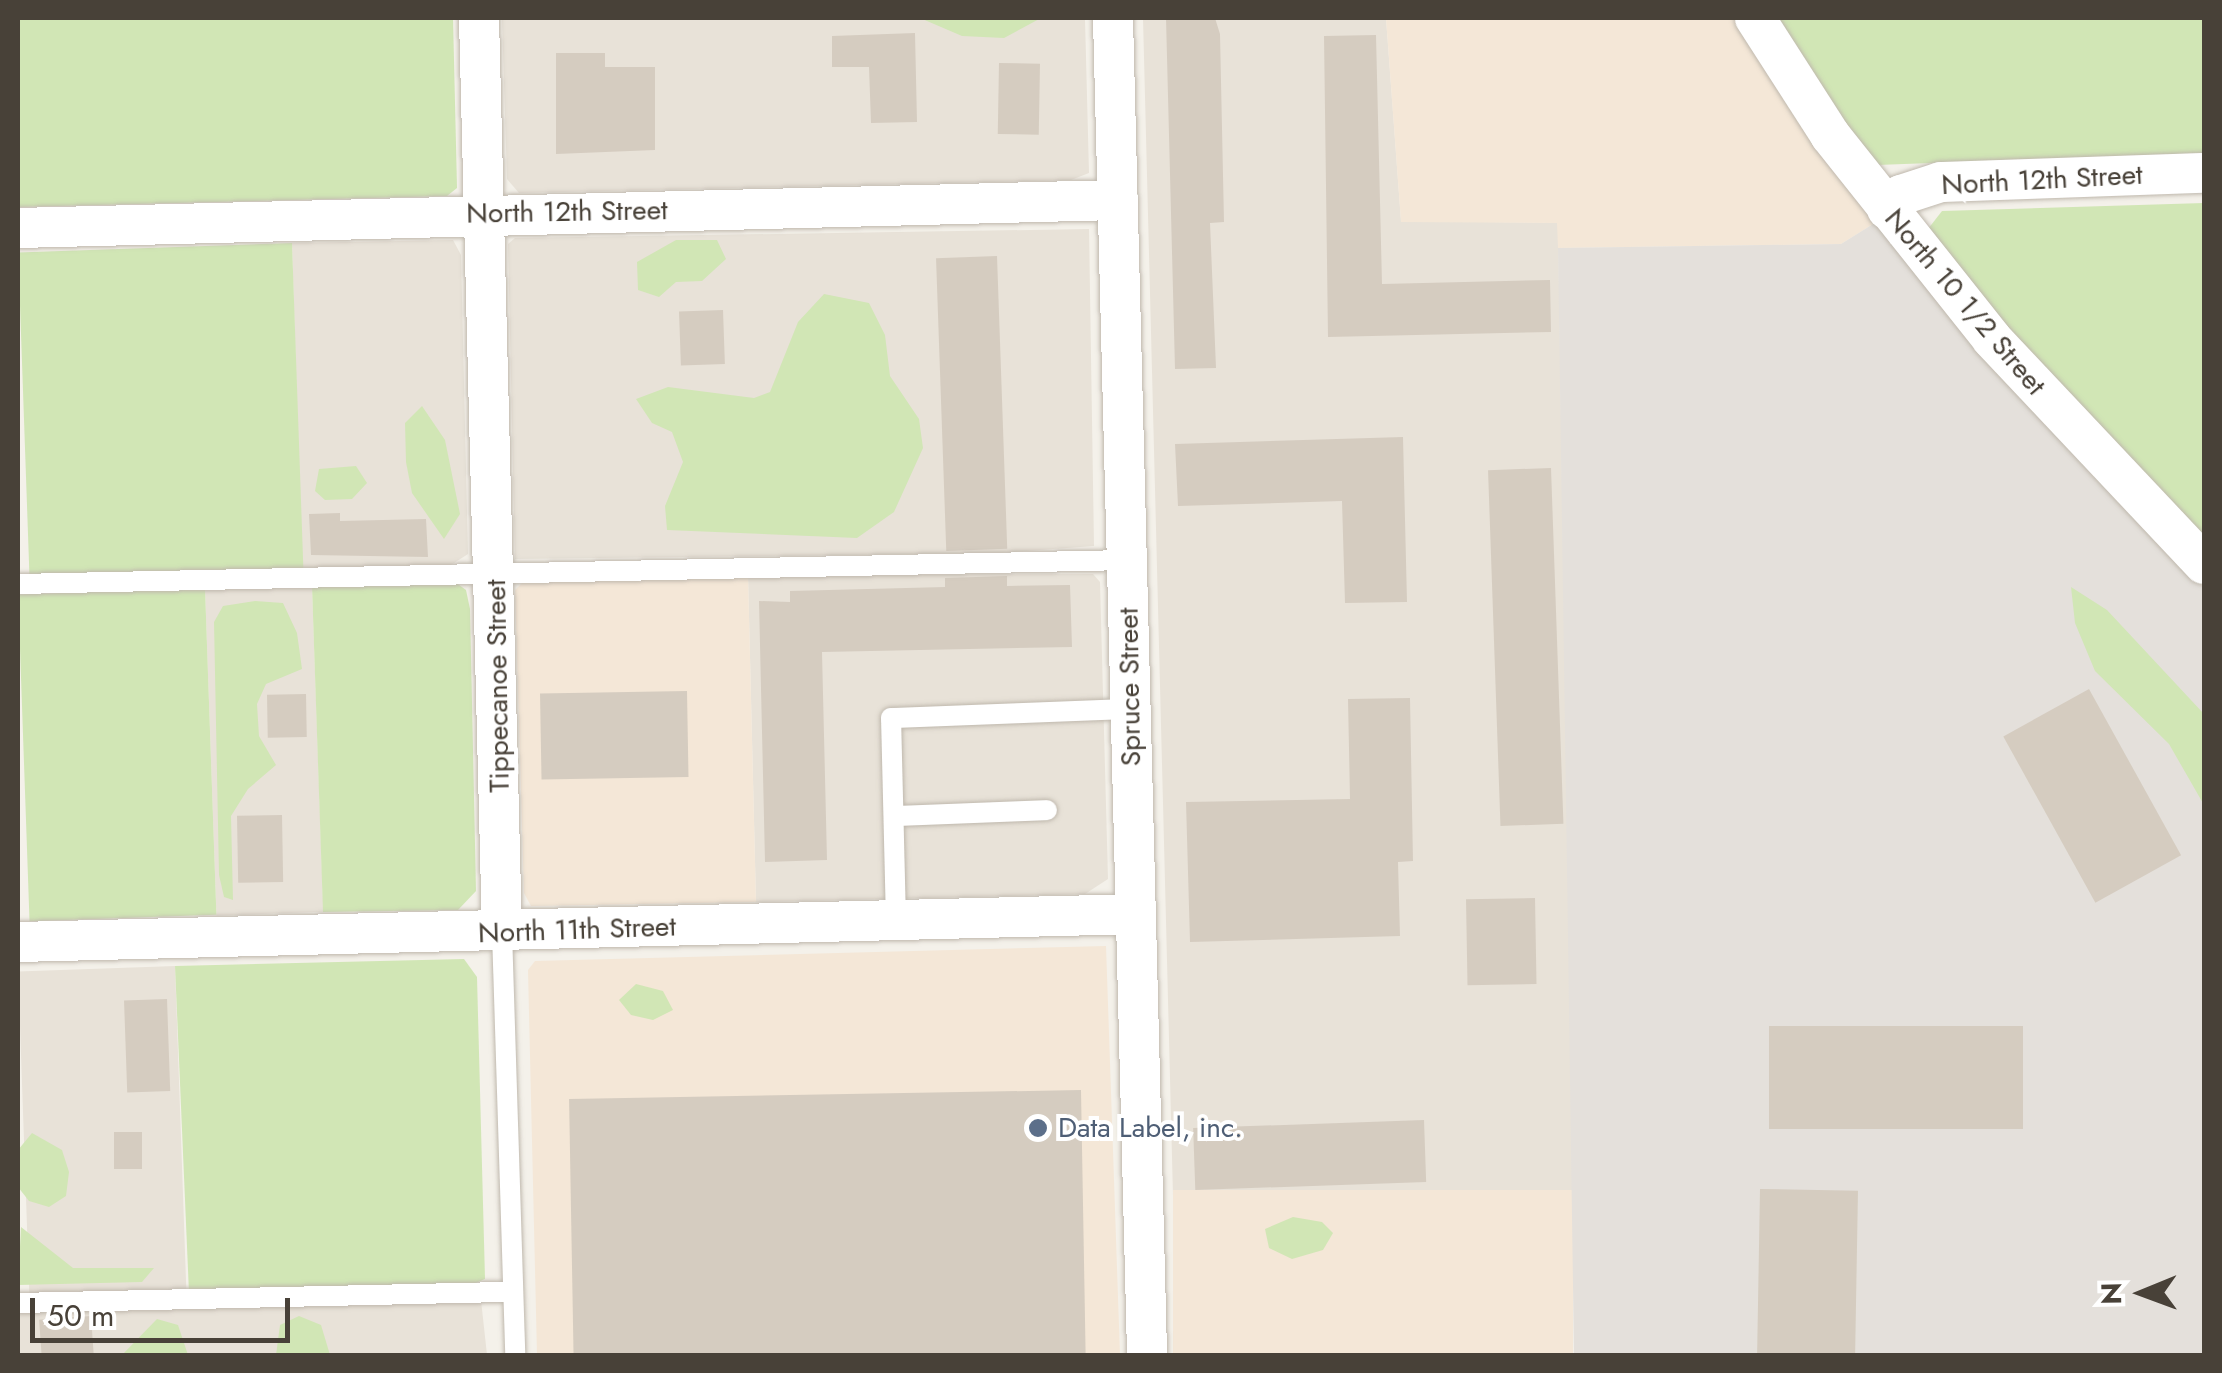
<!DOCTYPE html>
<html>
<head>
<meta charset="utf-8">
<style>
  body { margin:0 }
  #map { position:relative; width:2222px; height:1373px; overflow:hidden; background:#f4f1ea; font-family:Jost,sans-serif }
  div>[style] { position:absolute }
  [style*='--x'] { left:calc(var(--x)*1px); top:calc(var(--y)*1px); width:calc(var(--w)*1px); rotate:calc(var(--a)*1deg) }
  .residential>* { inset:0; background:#e8e2d8; transform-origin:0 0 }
  .commercial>* { inset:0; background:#f4e7d7; transform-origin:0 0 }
  .industrial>* { inset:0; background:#e4e0db }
  .green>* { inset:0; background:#d1e6b5; transform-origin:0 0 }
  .building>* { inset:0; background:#d5ccc0; transform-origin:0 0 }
  .roads { filter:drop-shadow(0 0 2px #bfb8ad) drop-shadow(0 0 2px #bfb8ad) }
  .lane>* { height:20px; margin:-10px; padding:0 10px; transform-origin:10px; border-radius:10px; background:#fff }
  .street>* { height:40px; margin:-20px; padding:0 20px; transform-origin:20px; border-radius:20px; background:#fff }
  .dots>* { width:28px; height:28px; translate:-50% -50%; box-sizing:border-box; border:5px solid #fff; border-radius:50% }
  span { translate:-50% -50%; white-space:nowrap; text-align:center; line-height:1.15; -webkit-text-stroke:8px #fff; paint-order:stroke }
  .street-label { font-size:28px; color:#484138 }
  .service-label { font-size:28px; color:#4e5e75 }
  .left { translate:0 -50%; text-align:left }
  .frame { position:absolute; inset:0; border:20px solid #484138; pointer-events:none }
  .north { position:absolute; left:2092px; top:1243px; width:100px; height:100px; -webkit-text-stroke:8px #fff; paint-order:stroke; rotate:269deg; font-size:28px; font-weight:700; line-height:40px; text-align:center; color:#484138 }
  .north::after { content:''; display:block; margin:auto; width:35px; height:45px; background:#484138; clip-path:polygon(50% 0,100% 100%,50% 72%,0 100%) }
  .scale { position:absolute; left:30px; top:1298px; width:260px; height:45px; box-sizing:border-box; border:5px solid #484138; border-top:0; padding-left:12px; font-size:30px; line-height:35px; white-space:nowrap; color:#484138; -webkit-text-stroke:8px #fff; paint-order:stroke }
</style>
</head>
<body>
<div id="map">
  <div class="residential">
    <i style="clip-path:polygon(502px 18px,1085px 18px,1089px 173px,1071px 180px,519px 193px,507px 179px)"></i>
    <i style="clip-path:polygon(1143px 18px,1386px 18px,1401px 221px,1558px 223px,1573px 1190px,1173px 1196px)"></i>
    <i style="clip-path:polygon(1089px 229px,1094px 546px,1000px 553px,515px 559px,508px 244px,515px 238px)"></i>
    <i style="clip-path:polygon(453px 240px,461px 255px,468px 554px,451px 565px,302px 572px,292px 243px)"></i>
    <i style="clip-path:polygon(1093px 574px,1100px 582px,1108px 879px,1085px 894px,756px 902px,748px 575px)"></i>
    <i style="left:312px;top:586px;width:326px;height:107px;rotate:88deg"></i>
    <i style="left:175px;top:966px;width:327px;height:157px;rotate:88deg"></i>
    <i style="clip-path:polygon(481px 1300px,487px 1355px,18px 1355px,18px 1309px)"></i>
  </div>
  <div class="commercial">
    <i style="clip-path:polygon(1386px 18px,1739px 18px,1878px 221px,1841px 244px,1558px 248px,1557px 223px,1401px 222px)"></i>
    <i style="clip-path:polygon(748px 575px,756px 902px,531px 906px,524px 893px,515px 590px,522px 583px)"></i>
    <i style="clip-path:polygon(1106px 946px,1120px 1355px,537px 1355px,528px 970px,535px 961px)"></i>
    <i style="left:1573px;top:1190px;width:165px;height:400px;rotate:90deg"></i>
  </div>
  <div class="industrial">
    <i style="clip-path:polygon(1878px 221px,2092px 472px,2204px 588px,2204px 1355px,1574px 1355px,1558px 248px,1841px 244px)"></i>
  </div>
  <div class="green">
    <i style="clip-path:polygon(18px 18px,453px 18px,457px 188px,447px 196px,18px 207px)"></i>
    <i style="clip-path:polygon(920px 18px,1041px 18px,1004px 38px,962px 36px)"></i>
    <i style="clip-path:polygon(1774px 18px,2204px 18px,2204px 153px,1877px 165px,1865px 157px)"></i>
    <i style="clip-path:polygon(2204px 203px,2204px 544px,2023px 358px,1928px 229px,1942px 211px)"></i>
    <i style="clip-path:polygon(676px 240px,717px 240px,726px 259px,702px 281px,676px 282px,659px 297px,638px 290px,637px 262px)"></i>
    <i style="left:292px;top:243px;width:329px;height:274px;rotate:88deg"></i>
    <i style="clip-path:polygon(824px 294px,869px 303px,885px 335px,890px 376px,919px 419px,923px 448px,894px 512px,857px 538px,667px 530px,665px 506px,683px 462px,672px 432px,652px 423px,636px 399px,668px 387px,754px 398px,770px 392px,798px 322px)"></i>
    <i style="clip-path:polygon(422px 406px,445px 440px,460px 514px,444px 539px,412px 493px,406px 462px,405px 423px)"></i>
    <i style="clip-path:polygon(356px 466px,367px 483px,352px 499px,325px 500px,315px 491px,319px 469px)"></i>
    <i style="clip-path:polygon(455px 582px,466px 590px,470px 609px,476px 891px,458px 910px,323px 912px,312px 586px)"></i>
    <i style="clip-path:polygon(2071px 587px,2107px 610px,2204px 714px,2204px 805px,2169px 744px,2095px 671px,2075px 623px)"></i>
    <i style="left:205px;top:588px;width:327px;height:187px;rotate:88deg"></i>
    <i style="clip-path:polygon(255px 601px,283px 603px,297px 633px,302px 669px,266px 684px,257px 704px,259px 736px,276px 765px,248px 789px,231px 816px,233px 900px,224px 897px,219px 875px,214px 622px,223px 606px)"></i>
    <i style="clip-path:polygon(464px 959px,477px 977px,485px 1279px,471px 1285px,189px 1293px,175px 966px)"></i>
    <i style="clip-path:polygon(636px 984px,663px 991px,673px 1010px,653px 1020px,631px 1015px,619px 1000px)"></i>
    <i style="clip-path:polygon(32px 1133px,62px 1150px,69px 1172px,66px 1196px,49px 1207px,29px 1201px,18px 1187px,18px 1150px)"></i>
    <i style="clip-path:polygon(1293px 1217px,1322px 1222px,1333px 1233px,1323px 1250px,1292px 1259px,1269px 1248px,1265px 1229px)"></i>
    <i style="clip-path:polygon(21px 1227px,73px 1268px,154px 1268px,142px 1282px,18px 1285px)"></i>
    <i style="clip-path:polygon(299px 1316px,321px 1325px,330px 1355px,276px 1355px,280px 1325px)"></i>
    <i style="clip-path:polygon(157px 1319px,178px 1325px,188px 1355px,122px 1355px)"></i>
  </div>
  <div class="building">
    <i style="clip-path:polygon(1166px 18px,1215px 18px,1220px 34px,1224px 222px,1210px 223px,1216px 368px,1175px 369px)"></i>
    <i style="clip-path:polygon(915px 33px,917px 122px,871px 123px,869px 67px,832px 67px,832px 36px)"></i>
    <i style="clip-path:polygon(1376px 35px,1382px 284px,1550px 280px,1551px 332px,1328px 337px,1324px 36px)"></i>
    <i style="clip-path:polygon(556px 53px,605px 53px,605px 67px,655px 67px,655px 150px,556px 154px)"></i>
    <i style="left:999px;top:63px;width:41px;height:71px;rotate:1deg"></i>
    <i style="left:997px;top:256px;width:293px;height:61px;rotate:88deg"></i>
    <i style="left:723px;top:310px;width:54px;height:44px;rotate:88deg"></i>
    <i style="clip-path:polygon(1403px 437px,1407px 602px,1345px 603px,1342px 501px,1178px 506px,1175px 444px)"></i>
    <i style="left:1551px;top:468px;width:356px;height:63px;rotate:88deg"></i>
    <i style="clip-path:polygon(340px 513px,340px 521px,426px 519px,428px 557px,311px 555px,309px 514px)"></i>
    <i style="clip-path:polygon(1007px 576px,1007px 586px,1070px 585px,1072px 647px,822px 652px,827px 860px,765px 862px,759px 601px,790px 602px,790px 591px,945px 587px,945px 578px)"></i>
    <i style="left:2089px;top:689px;width:190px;height:98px;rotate:61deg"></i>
    <i style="left:687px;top:691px;width:86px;height:147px;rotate:89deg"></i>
    <i style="left:306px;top:694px;width:43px;height:39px;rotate:89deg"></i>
    <i style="clip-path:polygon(1410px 698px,1413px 861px,1398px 862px,1400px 936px,1190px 942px,1186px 802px,1350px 799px,1348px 699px)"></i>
    <i style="left:282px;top:815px;width:67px;height:45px;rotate:89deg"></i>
    <i style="left:1535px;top:898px;width:86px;height:69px;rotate:89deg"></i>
    <i style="left:167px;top:999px;width:92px;height:43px;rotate:88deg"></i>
    <i style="left:1769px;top:1026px;width:254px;height:103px"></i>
    <i style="left:1081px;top:1090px;width:266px;height:512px;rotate:89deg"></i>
    <i style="left:1424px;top:1120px;width:62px;height:231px;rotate:88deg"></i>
    <i style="left:142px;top:1132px;width:37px;height:28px;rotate:90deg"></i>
    <i style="left:1760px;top:1189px;width:98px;height:167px;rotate:1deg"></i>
    <i style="left:91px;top:1316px;width:40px;height:52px;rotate:86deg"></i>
  </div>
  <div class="roads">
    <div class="lane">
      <i style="--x:18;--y:584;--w:1109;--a:-1.24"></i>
      <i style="--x:894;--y:816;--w:153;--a:-2.2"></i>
      <i style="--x:896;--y:921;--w:203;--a:-91.4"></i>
      <i style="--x:891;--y:718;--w:239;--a:-2.2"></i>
      <i style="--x:502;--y:932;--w:424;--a:88.2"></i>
      <i style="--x:18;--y:1303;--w:495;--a:-1.3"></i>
    </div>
    <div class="street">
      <i style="--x:479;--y:18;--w:914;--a:88.56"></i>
      <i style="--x:1113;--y:18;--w:1338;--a:88.54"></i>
      <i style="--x:1755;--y:18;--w:139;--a:57.3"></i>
      <i style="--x:1830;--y:135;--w:260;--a:51.5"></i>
      <i style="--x:1992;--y:339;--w:309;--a:46.7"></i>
      <i style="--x:1887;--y:209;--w:20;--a:-45"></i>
      <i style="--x:1901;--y:195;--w:42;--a:-18"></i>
      <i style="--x:1941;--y:182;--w:263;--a:-2"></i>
      <i style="--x:18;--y:228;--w:1100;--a:-1.46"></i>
      <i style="--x:18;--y:942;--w:1118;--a:-1.43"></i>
    </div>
  </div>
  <div class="dots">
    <i style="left:1038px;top:1128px;background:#5c6f8a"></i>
  </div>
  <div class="street-label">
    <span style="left:2042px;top:180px;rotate:-3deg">North 12th Street</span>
    <span style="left:567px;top:212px;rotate:-1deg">North 12th Street</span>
    <span style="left:1965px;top:302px;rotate:50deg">North 10 1/2 Street</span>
    <span style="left:498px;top:686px;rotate:-91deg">Tippecanoe Street</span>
    <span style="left:1130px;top:687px;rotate:-91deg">Spruce Street</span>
    <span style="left:577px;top:930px;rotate:-2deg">North 11th Street</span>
  </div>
  <div class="service-label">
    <span class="left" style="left:1058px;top:1128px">Data Label, inc.</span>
  </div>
  <div class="frame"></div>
  <div class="north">N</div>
  <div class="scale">50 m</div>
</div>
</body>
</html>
